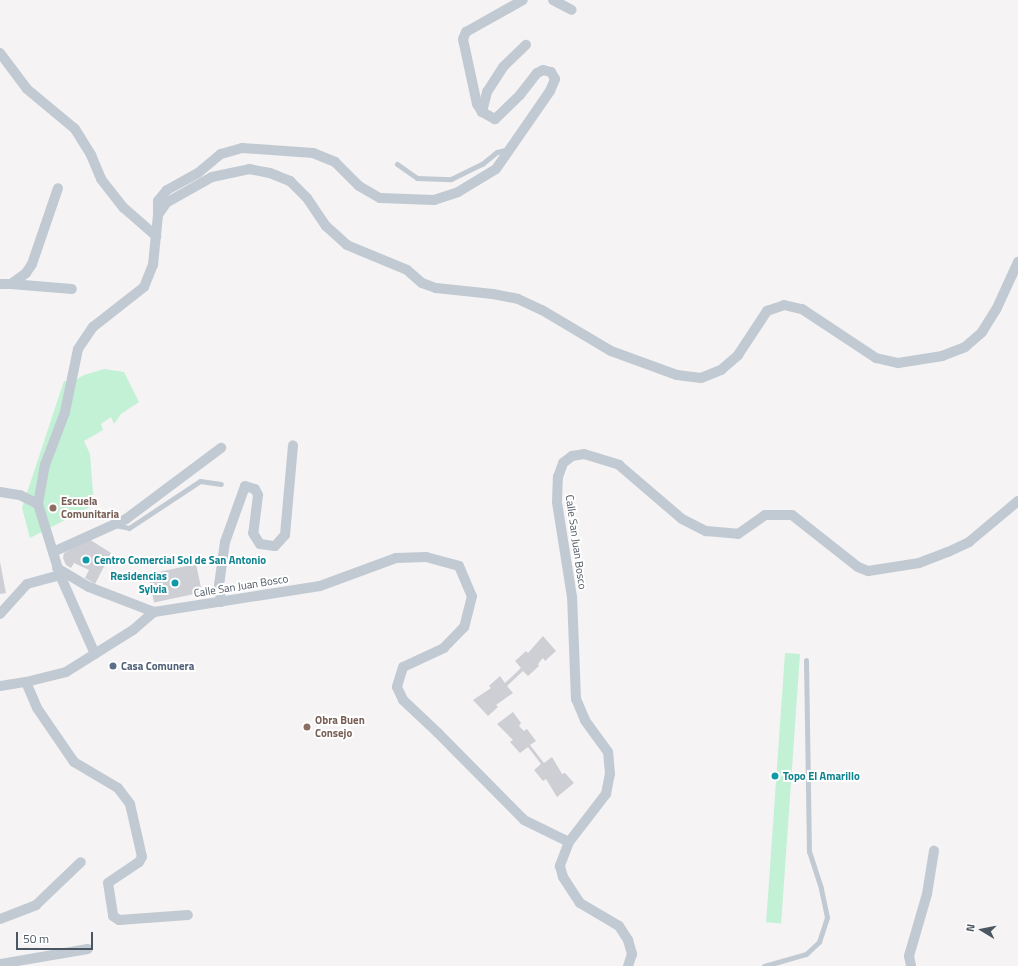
<!DOCTYPE html>
<html>
<head>
<meta charset="utf-8">
<style>
  body { margin:0 }
  #map { position:relative; width:1018px; height:966px; overflow:hidden; background:#f5f3f3; font-family:"Titillium Web",sans-serif }
  div>[style] { position:absolute }
  [style*='--x'] { left:calc(var(--x)*1px); top:calc(var(--y)*1px); width:calc(var(--w)*1px); rotate:calc(var(--a)*1deg) }
  .green>* { inset:0; background:#c3f1d5; transform-origin:0 0 }
  .building>* { inset:0; background:#cdcfd5; transform-origin:0 0 }
  .service>* { height:5px; margin:-2.5px; padding:0 2.5px; transform-origin:2.5px; border-radius:2.5px; background:#c1cad2 }
  .minor>* { height:10px; margin:-5px; padding:0 5px; transform-origin:5px; border-radius:5px; background:#c1cad2 }
  .dots>* { width:11px; height:11px; translate:-50% -50%; box-sizing:border-box; border:2px solid #fff; border-radius:50% }
  span { translate:-50% -50%; white-space:nowrap; text-align:center; line-height:1.15; -webkit-text-stroke:4px #fff; paint-order:stroke }
  .education-label { font-size:11px; color:#785e54; font-weight:700 }
  .left { translate:0 -50%; text-align:left }
  .street-label { font-size:11px; color:#4a5661 }
  .culture-label { font-size:11px; color:#0d838f; font-weight:700 }
  .right { translate:-100% -50%; text-align:right }
  .service-label { font-size:11px; color:#4e5e75; font-weight:700 }
  .north { position:absolute; left:962px; top:910px; width:40px; height:40px; -webkit-text-stroke:3px #fff; paint-order:stroke; rotate:280deg; font-size:11px; font-weight:700; line-height:16px; text-align:center; color:#4a5661 }
  .north::after { content:''; display:block; margin:auto; width:14px; height:18px; background:#4a5661; clip-path:polygon(50% 0,100% 100%,50% 72%,0 100%) }
  .scale { position:absolute; left:16px; top:932px; width:77px; height:18px; box-sizing:border-box; border:2px solid #4a5661; border-top:0; padding-left:5px; font-size:12px; line-height:14px; white-space:nowrap; color:#4a5661; -webkit-text-stroke:3px #fff; paint-order:stroke }
</style>
</head>
<body>
<div id="map">
  <div class="green">
    <i style="clip-path:polygon(104px 369px,124px 372px,139px 402px,121px 414px,114px 424px,111px 417px,101px 424px,103px 430px,84px 441px,90px 454px,94px 505px,30px 538px,22px 508px,64px 381px,72px 382px,84px 375px)"></i>
    <i style="left:785px;top:653px;width:15px;height:270px;rotate:4deg"></i>
  </div>
  <div class="building">
    <i style="clip-path:polygon(89px 539px,111px 553px,95px 584px,85px 578px,89px 570px,74px 563px,71px 568px,66px 565px,63px 558px,64px 553px)"></i>
    <i style="clip-path:polygon(0 562px,6px 593px,0 594px)"></i>
    <i style="left:196px;top:564px;width:29px;height:49px;rotate:78deg"></i>
    <i style="clip-path:polygon(543px 636px,556px 651px,545px 661px,543px 658px,538px 664px,539px 666px,528px 676px,523px 671px,507px 686px,513px 693px,496px 705px,498px 707px,488px 716px,473px 700px,491px 688px,489px 686px,500px 676px,505px 683px,521px 668px,515px 661px,526px 651px,528px 653px)"></i>
    <i style="clip-path:polygon(513px 712px,521px 723px,519px 726px,524px 731px,527px 729px,536px 741px,530px 745px,544px 763px,552px 757px,562px 774px,565px 773px,574px 783px,557px 797px,546px 779px,543px 781px,534px 770px,541px 764px,528px 747px,520px 753px,510px 742px,513px 740px,497px 724px)"></i>
  </div>
  <div class="service">
    <i style="--x:397;--y:164;--w:24;--a:35"></i>
    <i style="--x:417;--y:178;--w:34;--a:2"></i>
    <i style="--x:451;--y:179;--w:34;--a:-26"></i>
    <i style="--x:482;--y:164;--w:19;--a:-39"></i>
    <i style="--x:497;--y:152;--w:12;--a:-14"></i>
    <i style="--x:115;--y:525;--w:14;--a:12"></i>
    <i style="--x:129;--y:528;--w:85;--a:-33.5"></i>
    <i style="--x:200;--y:481;--w:21;--a:8"></i>
    <i style="--x:764;--y:966;--w:44;--a:-15.9"></i>
    <i style="--x:806;--y:954;--w:18;--a:-43"></i>
    <i style="--x:819;--y:942;--w:26;--a:-72"></i>
    <i style="--x:827;--y:917;--w:30;--a:-102"></i>
    <i style="--x:821;--y:888;--w:38;--a:-108"></i>
    <i style="--x:809;--y:852;--w:192;--a:-90.9"></i>
  </div>
  <div class="minor">
    <i style="--x:553;--y:0;--w:21;--a:28"></i>
    <i style="--x:0;--y:53;--w:45;--a:53.1"></i>
    <i style="--x:27;--y:89;--w:62;--a:39.8"></i>
    <i style="--x:75;--y:129;--w:31;--a:58"></i>
    <i style="--x:91;--y:155;--w:26;--a:67"></i>
    <i style="--x:101;--y:179;--w:37;--a:52"></i>
    <i style="--x:124;--y:208;--w:43;--a:41.2"></i>
    <i style="--x:482;--y:112;--w:21;--a:-76"></i>
    <i style="--x:487;--y:92;--w:30;--a:-57"></i>
    <i style="--x:503;--y:67;--w:32;--a:-44"></i>
    <i style="--x:158;--y:215;--w:14;--a:-90"></i>
    <i style="--x:158;--y:201;--w:14;--a:-51"></i>
    <i style="--x:167;--y:190;--w:35;--a:-29"></i>
    <i style="--x:198;--y:173;--w:30;--a:-40"></i>
    <i style="--x:221;--y:154;--w:22;--a:-16"></i>
    <i style="--x:242;--y:148;--w:71;--a:4"></i>
    <i style="--x:313;--y:153;--w:24;--a:22"></i>
    <i style="--x:335;--y:162;--w:34;--a:45"></i>
    <i style="--x:359;--y:186;--w:24;--a:30"></i>
    <i style="--x:380;--y:198;--w:54;--a:2.1"></i>
    <i style="--x:434;--y:200;--w:25;--a:-18"></i>
    <i style="--x:458;--y:192;--w:44;--a:-31.2"></i>
    <i style="--x:496;--y:169;--w:95;--a:-55.3"></i>
    <i style="--x:550;--y:91;--w:13;--a:-67"></i>
    <i style="--x:555;--y:79;--w:8;--a:-120"></i>
    <i style="--x:551;--y:72;--w:8;--a:-166"></i>
    <i style="--x:543;--y:70;--w:7;--a:153"></i>
    <i style="--x:537;--y:73;--w:28;--a:128"></i>
    <i style="--x:520;--y:95;--w:35;--a:136"></i>
    <i style="--x:495;--y:119;--w:15;--a:-152"></i>
    <i style="--x:482;--y:112;--w:9;--a:-122"></i>
    <i style="--x:477;--y:104;--w:66;--a:-102.2"></i>
    <i style="--x:463;--y:39;--w:8;--a:-67"></i>
    <i style="--x:466;--y:32;--w:65;--a:-29.3"></i>
    <i style="--x:0;--y:284;--w:11;--a:0"></i>
    <i style="--x:11;--y:284;--w:19;--a:-36"></i>
    <i style="--x:26;--y:273;--w:11;--a:-56"></i>
    <i style="--x:32;--y:264;--w:80;--a:-71.1"></i>
    <i style="--x:11;--y:284;--w:61;--a:4.7"></i>
    <i style="--x:0;--y:492;--w:20;--a:9"></i>
    <i style="--x:20;--y:495;--w:20;--a:27"></i>
    <i style="--x:53;--y:552;--w:80;--a:-24.3"></i>
    <i style="--x:126;--y:519;--w:119;--a:-36.8"></i>
    <i style="--x:57;--y:568;--w:37;--a:31"></i>
    <i style="--x:89;--y:587;--w:70;--a:21"></i>
    <i style="--x:221;--y:602;--w:17;--a:-97"></i>
    <i style="--x:219;--y:585;--w:43;--a:-82.1"></i>
    <i style="--x:225;--y:542;--w:59;--a:-70.3"></i>
    <i style="--x:245;--y:486;--w:10;--a:17"></i>
    <i style="--x:255;--y:489;--w:7;--a:63"></i>
    <i style="--x:258;--y:495;--w:38;--a:97"></i>
    <i style="--x:253;--y:533;--w:13;--a:58"></i>
    <i style="--x:260;--y:544;--w:15;--a:8"></i>
    <i style="--x:275;--y:546;--w:15;--a:-48"></i>
    <i style="--x:285;--y:535;--w:90;--a:-84.9"></i>
    <i style="--x:154;--y:612;--w:168;--a:-8.9"></i>
    <i style="--x:320;--y:586;--w:81;--a:-20.2"></i>
    <i style="--x:396;--y:558;--w:30;--a:-2"></i>
    <i style="--x:426;--y:557;--w:34;--a:15"></i>
    <i style="--x:459;--y:566;--w:33;--a:67"></i>
    <i style="--x:472;--y:596;--w:32;--a:104"></i>
    <i style="--x:464;--y:627;--w:29;--a:134"></i>
    <i style="--x:444;--y:648;--w:45;--a:155.1"></i>
    <i style="--x:403;--y:667;--w:21;--a:107"></i>
    <i style="--x:397;--y:687;--w:14;--a:65"></i>
    <i style="--x:403;--y:700;--w:48;--a:43.3"></i>
    <i style="--x:438;--y:733;--w:122;--a:45.3"></i>
    <i style="--x:524;--y:820;--w:50;--a:26.1"></i>
    <i style="--x:569;--y:842;--w:61;--a:-52.4"></i>
    <i style="--x:606;--y:794;--w:20;--a:-79"></i>
    <i style="--x:610;--y:774;--w:22;--a:-95"></i>
    <i style="--x:608;--y:752;--w:39;--a:-126"></i>
    <i style="--x:585;--y:720;--w:23;--a:-113"></i>
    <i style="--x:576;--y:699;--w:102;--a:-92.2"></i>
    <i style="--x:572;--y:597;--w:96;--a:-99"></i>
    <i style="--x:557;--y:502;--w:25;--a:-88"></i>
    <i style="--x:558;--y:477;--w:15;--a:-70"></i>
    <i style="--x:563;--y:463;--w:11;--a:-38"></i>
    <i style="--x:572;--y:456;--w:12;--a:-9"></i>
    <i style="--x:584;--y:454;--w:37;--a:17"></i>
    <i style="--x:619;--y:465;--w:83;--a:40.6"></i>
    <i style="--x:682;--y:519;--w:27;--a:27"></i>
    <i style="--x:706;--y:531;--w:32;--a:5"></i>
    <i style="--x:738;--y:534;--w:33;--a:-35"></i>
    <i style="--x:765;--y:515;--w:27;--a:0"></i>
    <i style="--x:792;--y:515;--w:84;--a:38.2"></i>
    <i style="--x:858;--y:567;--w:11;--a:22"></i>
    <i style="--x:868;--y:571;--w:52;--a:-8.9"></i>
    <i style="--x:919;--y:563;--w:31;--a:-21"></i>
    <i style="--x:948;--y:552;--w:23;--a:-25"></i>
    <i style="--x:969;--y:542;--w:64;--a:-39.9"></i>
    <i style="--x:0;--y:614;--w:40;--a:-48"></i>
    <i style="--x:27;--y:584;--w:34;--a:-15"></i>
    <i style="--x:95;--y:654;--w:86;--a:-113.9"></i>
    <i style="--x:60;--y:575;--w:74;--a:-107.2"></i>
    <i style="--x:38;--y:504;--w:40;--a:-80"></i>
    <i style="--x:45;--y:465;--w:57;--a:-69.3"></i>
    <i style="--x:65;--y:412;--w:64;--a:-78.3"></i>
    <i style="--x:78;--y:349;--w:27;--a:-56"></i>
    <i style="--x:93;--y:327;--w:65;--a:-38.1"></i>
    <i style="--x:144;--y:287;--w:24;--a:-68"></i>
    <i style="--x:153;--y:265;--w:50;--a:-84.3"></i>
    <i style="--x:158;--y:215;--w:14;--a:-56"></i>
    <i style="--x:166;--y:203;--w:53;--a:-29.5"></i>
    <i style="--x:212;--y:177;--w:38;--a:-12"></i>
    <i style="--x:249;--y:169;--w:21;--a:11"></i>
    <i style="--x:270;--y:173;--w:22;--a:22"></i>
    <i style="--x:290;--y:181;--w:24;--a:45"></i>
    <i style="--x:307;--y:198;--w:34;--a:56"></i>
    <i style="--x:326;--y:226;--w:28;--a:42"></i>
    <i style="--x:347;--y:245;--w:65;--a:22.6"></i>
    <i style="--x:407;--y:270;--w:20;--a:41"></i>
    <i style="--x:422;--y:283;--w:15;--a:20"></i>
    <i style="--x:436;--y:288;--w:57;--a:6"></i>
    <i style="--x:493;--y:294;--w:25;--a:11"></i>
    <i style="--x:518;--y:299;--w:26;--a:25"></i>
    <i style="--x:542;--y:310;--w:80;--a:30.7"></i>
    <i style="--x:611;--y:351;--w:70;--a:20"></i>
    <i style="--x:677;--y:375;--w:24;--a:7"></i>
    <i style="--x:701;--y:378;--w:22;--a:-22"></i>
    <i style="--x:721;--y:370;--w:23;--a:-41"></i>
    <i style="--x:738;--y:355;--w:53;--a:-56.6"></i>
    <i style="--x:767;--y:311;--w:18;--a:-19"></i>
    <i style="--x:784;--y:305;--w:18;--a:13"></i>
    <i style="--x:802;--y:309;--w:89;--a:33.5"></i>
    <i style="--x:876;--y:358;--w:23;--a:13"></i>
    <i style="--x:898;--y:363;--w:45;--a:-9"></i>
    <i style="--x:942;--y:356;--w:25;--a:-21"></i>
    <i style="--x:965;--y:347;--w:23;--a:-41"></i>
    <i style="--x:982;--y:332;--w:26;--a:-58"></i>
    <i style="--x:996;--y:310;--w:53;--a:-65.4"></i>
    <i style="--x:26;--y:682;--w:28;--a:67"></i>
    <i style="--x:37;--y:708;--w:65;--a:55.6"></i>
    <i style="--x:74;--y:762;--w:51;--a:30.6"></i>
    <i style="--x:118;--y:788;--w:20;--a:53"></i>
    <i style="--x:130;--y:804;--w:54;--a:77.2"></i>
    <i style="--x:142;--y:857;--w:6;--a:121"></i>
    <i style="--x:139;--y:862;--w:37;--a:146"></i>
    <i style="--x:108;--y:883;--w:33;--a:81"></i>
    <i style="--x:113;--y:916;--w:7;--a:34"></i>
    <i style="--x:119;--y:920;--w:69;--a:-4.1"></i>
    <i style="--x:0;--y:686;--w:26;--a:-9"></i>
    <i style="--x:26;--y:682;--w:41;--a:-14"></i>
    <i style="--x:66;--y:672;--w:79;--a:-32.1"></i>
    <i style="--x:133;--y:630;--w:28;--a:-41"></i>
    <i style="--x:569;--y:842;--w:26;--a:111"></i>
    <i style="--x:560;--y:866;--w:11;--a:75"></i>
    <i style="--x:563;--y:877;--w:31;--a:57"></i>
    <i style="--x:580;--y:903;--w:45;--a:30.5"></i>
    <i style="--x:619;--y:926;--w:17;--a:57"></i>
    <i style="--x:628;--y:940;--w:15;--a:74"></i>
    <i style="--x:632;--y:954;--w:13;--a:108"></i>
    <i style="--x:0;--y:919;--w:39;--a:-21"></i>
    <i style="--x:36;--y:905;--w:62;--a:-43.7"></i>
    <i style="--x:0;--y:964;--w:89;--a:-9.7"></i>
    <i style="--x:911;--y:966;--w:10;--a:-101"></i>
    <i style="--x:909;--y:956;--w:65;--a:-73.8"></i>
    <i style="--x:927;--y:894;--w:44;--a:-80.8"></i>
  </div>
  <div class="dots">
    <i style="left:53px;top:508px;background:#8d6e63"></i>
    <i style="left:86px;top:560px;background:#0f9aa8"></i>
    <i style="left:175px;top:583px;background:#0f9aa8"></i>
    <i style="left:113px;top:666px;background:#5c6f8a"></i>
    <i style="left:307px;top:727px;background:#8d6e63"></i>
    <i style="left:775px;top:776px;background:#0f9aa8"></i>
  </div>
  <div class="education-label">
    <span class="left" style="left:61px;top:508px">Escuela<br>Comunitaria</span>
    <span class="left" style="left:315px;top:727px">Obra Buen<br>Consejo</span>
  </div>
  <div class="street-label">
    <span style="left:576px;top:542px;rotate:82deg">Calle San Juan Bosco</span>
    <span style="left:241px;top:586px;rotate:-9deg">Calle San Juan Bosco</span>
  </div>
  <div class="culture-label">
    <span class="left" style="left:94px;top:560px">Centro Comercial Sol de San Antonio</span>
    <span class="right" style="left:167px;top:583px">Residencias<br>Sylvia</span>
    <span class="left" style="left:783px;top:776px">Topo El Amarillo</span>
  </div>
  <div class="service-label">
    <span class="left" style="left:121px;top:666px">Casa Comunera</span>
  </div>
  <div class="north">N</div>
  <div class="scale">50 m</div>
</div>
</body>
</html>
